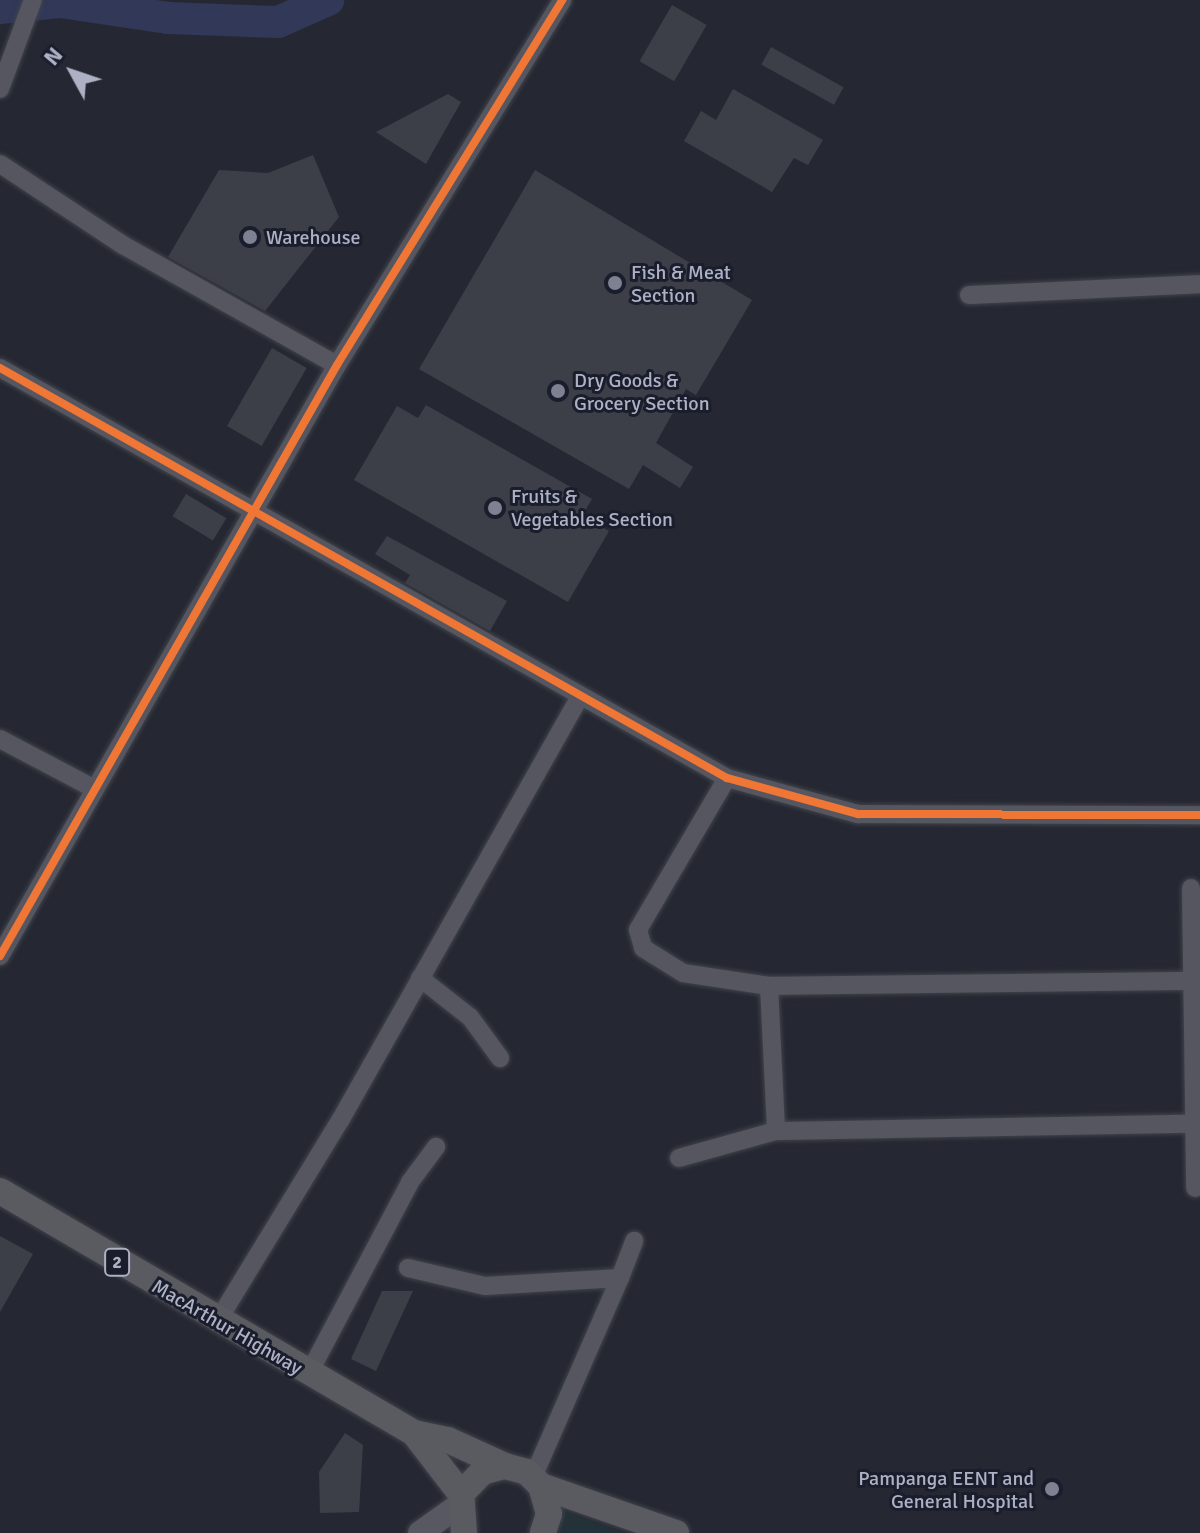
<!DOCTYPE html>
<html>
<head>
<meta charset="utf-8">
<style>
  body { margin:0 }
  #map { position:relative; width:1200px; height:1533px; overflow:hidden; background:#252832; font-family:Signika,sans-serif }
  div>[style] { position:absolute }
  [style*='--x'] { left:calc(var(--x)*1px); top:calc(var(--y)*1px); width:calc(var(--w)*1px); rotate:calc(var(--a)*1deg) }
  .green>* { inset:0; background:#233138 }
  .river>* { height:32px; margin:-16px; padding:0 16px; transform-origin:16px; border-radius:16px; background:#313858 }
  .building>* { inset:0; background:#3d3f48; transform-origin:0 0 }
  .roads { filter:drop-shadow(0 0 2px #41434b) drop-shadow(0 0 2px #41434b) }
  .minor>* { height:18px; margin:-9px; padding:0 9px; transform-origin:9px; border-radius:9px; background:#555660 }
  .major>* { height:24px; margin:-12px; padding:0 12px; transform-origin:12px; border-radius:12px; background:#575862 }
  .highway>* { height:26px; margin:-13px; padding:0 13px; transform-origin:13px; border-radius:13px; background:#595b60 }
  .cycleway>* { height:8px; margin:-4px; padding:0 4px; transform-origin:4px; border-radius:4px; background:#f07635 }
  .dots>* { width:22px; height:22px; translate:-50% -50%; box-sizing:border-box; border:4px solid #191d2c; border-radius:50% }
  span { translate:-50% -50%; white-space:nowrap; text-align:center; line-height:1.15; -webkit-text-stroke:6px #191d2c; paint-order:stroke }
  .shield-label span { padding:2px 6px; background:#191d2c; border:2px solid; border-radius:6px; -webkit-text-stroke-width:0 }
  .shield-label { font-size:18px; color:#aeb1c4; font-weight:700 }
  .poi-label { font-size:20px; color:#aeb1c4 }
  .left { translate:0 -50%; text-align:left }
  .right { translate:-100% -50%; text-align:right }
  .street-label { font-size:20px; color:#aeb1c4 }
  .north { position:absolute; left:32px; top:32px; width:80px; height:80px; -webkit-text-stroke:6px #191d2c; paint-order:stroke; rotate:310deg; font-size:22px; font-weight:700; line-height:32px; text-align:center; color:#aeb1c4 }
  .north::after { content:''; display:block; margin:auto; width:28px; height:36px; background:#aeb1c4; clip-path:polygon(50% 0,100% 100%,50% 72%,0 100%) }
</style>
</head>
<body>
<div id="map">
  <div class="green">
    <i style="clip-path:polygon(562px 1511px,624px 1533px,558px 1533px)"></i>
  </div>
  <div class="river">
    <i style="--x:0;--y:8;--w:60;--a:-5.7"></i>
    <i style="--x:60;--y:2;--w:109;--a:8.4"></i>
    <i style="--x:168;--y:18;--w:110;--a:2.1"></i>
    <i style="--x:278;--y:22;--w:55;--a:-23.7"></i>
  </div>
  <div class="building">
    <i style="left:672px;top:5px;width:40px;height:65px;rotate:30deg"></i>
    <i style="left:771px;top:47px;width:83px;height:20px;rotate:29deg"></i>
    <i style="clip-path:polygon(733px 89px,823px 140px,808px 165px,794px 158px,772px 192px,684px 141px,701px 111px,716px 120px)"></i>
    <i style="clip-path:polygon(448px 94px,461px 102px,426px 164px,376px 132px)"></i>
    <i style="clip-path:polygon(313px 155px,339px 217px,265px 311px,168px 257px,219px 170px,268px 173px)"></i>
    <i style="clip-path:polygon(535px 170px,752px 300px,696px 395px,686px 389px,656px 443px,693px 467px,680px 488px,643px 465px,629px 489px,419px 369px)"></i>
    <i style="left:272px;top:348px;width:40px;height:90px;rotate:30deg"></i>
    <i style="clip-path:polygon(426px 405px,592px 499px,582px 516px,609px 531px,568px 602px,354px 480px,397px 406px,418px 418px)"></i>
    <i style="left:186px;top:494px;width:47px;height:26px;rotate:31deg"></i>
    <i style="clip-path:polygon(387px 536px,507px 601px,490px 631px,405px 583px,410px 575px,375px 554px)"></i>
    <i style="clip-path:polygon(0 1236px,33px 1254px,0 1312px)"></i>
    <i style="clip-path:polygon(382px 1291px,413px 1291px,376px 1371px,351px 1359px)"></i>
    <i style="clip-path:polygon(345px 1433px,363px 1445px,359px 1512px,320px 1513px,319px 1472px)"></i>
  </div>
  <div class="roads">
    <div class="minor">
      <i style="--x:0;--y:89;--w:95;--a:-69.7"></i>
      <i style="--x:0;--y:164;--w:147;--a:33.4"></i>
      <i style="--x:123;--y:245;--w:245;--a:29.3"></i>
      <i style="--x:969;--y:295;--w:231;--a:-2.7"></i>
      <i style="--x:0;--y:368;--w:835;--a:29.42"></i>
      <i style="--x:727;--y:778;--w:136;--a:15.4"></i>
      <i style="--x:858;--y:814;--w:342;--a:0.2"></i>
      <i style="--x:0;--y:739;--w:105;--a:27.8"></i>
      <i style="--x:727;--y:778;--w:176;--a:120.4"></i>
      <i style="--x:638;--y:930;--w:19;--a:74"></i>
      <i style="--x:643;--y:948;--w:47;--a:32"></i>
      <i style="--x:683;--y:973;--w:87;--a:8.6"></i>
      <i style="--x:769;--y:986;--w:423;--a:-0.7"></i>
      <i style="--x:1191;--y:888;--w:300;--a:89.2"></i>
      <i style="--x:0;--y:956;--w:680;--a:-60.31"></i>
      <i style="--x:337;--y:365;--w:429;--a:-58.3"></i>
      <i style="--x:420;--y:978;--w:63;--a:38"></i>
      <i style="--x:470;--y:1017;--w:51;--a:53.8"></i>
      <i style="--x:769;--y:986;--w:145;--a:87.2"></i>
      <i style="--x:776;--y:1131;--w:415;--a:-1"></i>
      <i style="--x:679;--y:1158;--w:101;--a:-15.6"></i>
      <i style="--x:408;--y:1268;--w:79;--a:13.2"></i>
      <i style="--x:485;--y:1286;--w:135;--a:-3.4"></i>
      <i style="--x:620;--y:1278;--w:217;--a:113.6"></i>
      <i style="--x:620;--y:1278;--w:40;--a:-69"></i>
      <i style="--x:217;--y:1322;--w:238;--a:-58.6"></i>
      <i style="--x:341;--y:1119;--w:484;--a:-60.5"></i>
      <i style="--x:308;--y:1375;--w:218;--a:-62.1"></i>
      <i style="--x:410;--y:1182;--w:44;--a:-53.4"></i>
    </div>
    <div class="major">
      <i style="--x:420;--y:1533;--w:47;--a:-35.4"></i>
    </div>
    <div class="highway">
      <i style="--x:0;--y:1191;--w:480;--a:30.3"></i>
      <i style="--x:414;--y:1433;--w:77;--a:52.4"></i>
      <i style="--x:414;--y:1433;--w:35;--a:12"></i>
      <i style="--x:448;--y:1440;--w:63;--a:24.5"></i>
      <i style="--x:541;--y:1486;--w:143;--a:19.2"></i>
      <i style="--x:464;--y:1533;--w:39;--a:-94"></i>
      <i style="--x:461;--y:1494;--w:30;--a:-46"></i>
      <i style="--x:482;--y:1472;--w:24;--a:-15"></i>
      <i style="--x:505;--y:1466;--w:23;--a:15"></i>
      <i style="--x:527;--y:1472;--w:20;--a:45"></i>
      <i style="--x:541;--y:1486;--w:29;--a:74"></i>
      <i style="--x:549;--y:1514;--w:20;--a:108"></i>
    </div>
  </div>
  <div class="cycleway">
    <i style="--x:0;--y:368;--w:835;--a:29.42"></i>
    <i style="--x:727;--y:778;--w:136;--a:15.4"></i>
    <i style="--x:858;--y:814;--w:342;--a:0.2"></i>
    <i style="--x:0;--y:956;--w:680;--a:-60.31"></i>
    <i style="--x:337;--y:365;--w:429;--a:-58.3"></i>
  </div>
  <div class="dots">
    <i style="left:250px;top:237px;background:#7e8191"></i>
    <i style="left:615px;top:283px;background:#7e8191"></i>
    <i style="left:558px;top:391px;background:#7e8191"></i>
    <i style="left:495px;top:508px;background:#7e8191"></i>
    <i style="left:1052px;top:1489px;background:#7e8191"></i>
  </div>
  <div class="shield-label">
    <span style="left:117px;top:1262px">2</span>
  </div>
  <div class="poi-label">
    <span class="left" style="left:266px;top:237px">Warehouse</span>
    <span class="left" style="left:631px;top:284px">Fish &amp; Meat<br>Section</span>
    <span class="left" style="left:574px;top:392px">Dry Goods &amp;<br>Grocery Section</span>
    <span class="left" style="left:511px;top:508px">Fruits &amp;<br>Vegetables Section</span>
    <span class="right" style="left:1034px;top:1490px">Pampanga EENT and<br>General Hospital</span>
  </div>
  <div class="street-label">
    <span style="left:227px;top:1327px;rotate:30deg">MacArthur Highway</span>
  </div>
  <div class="north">N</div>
</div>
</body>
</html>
